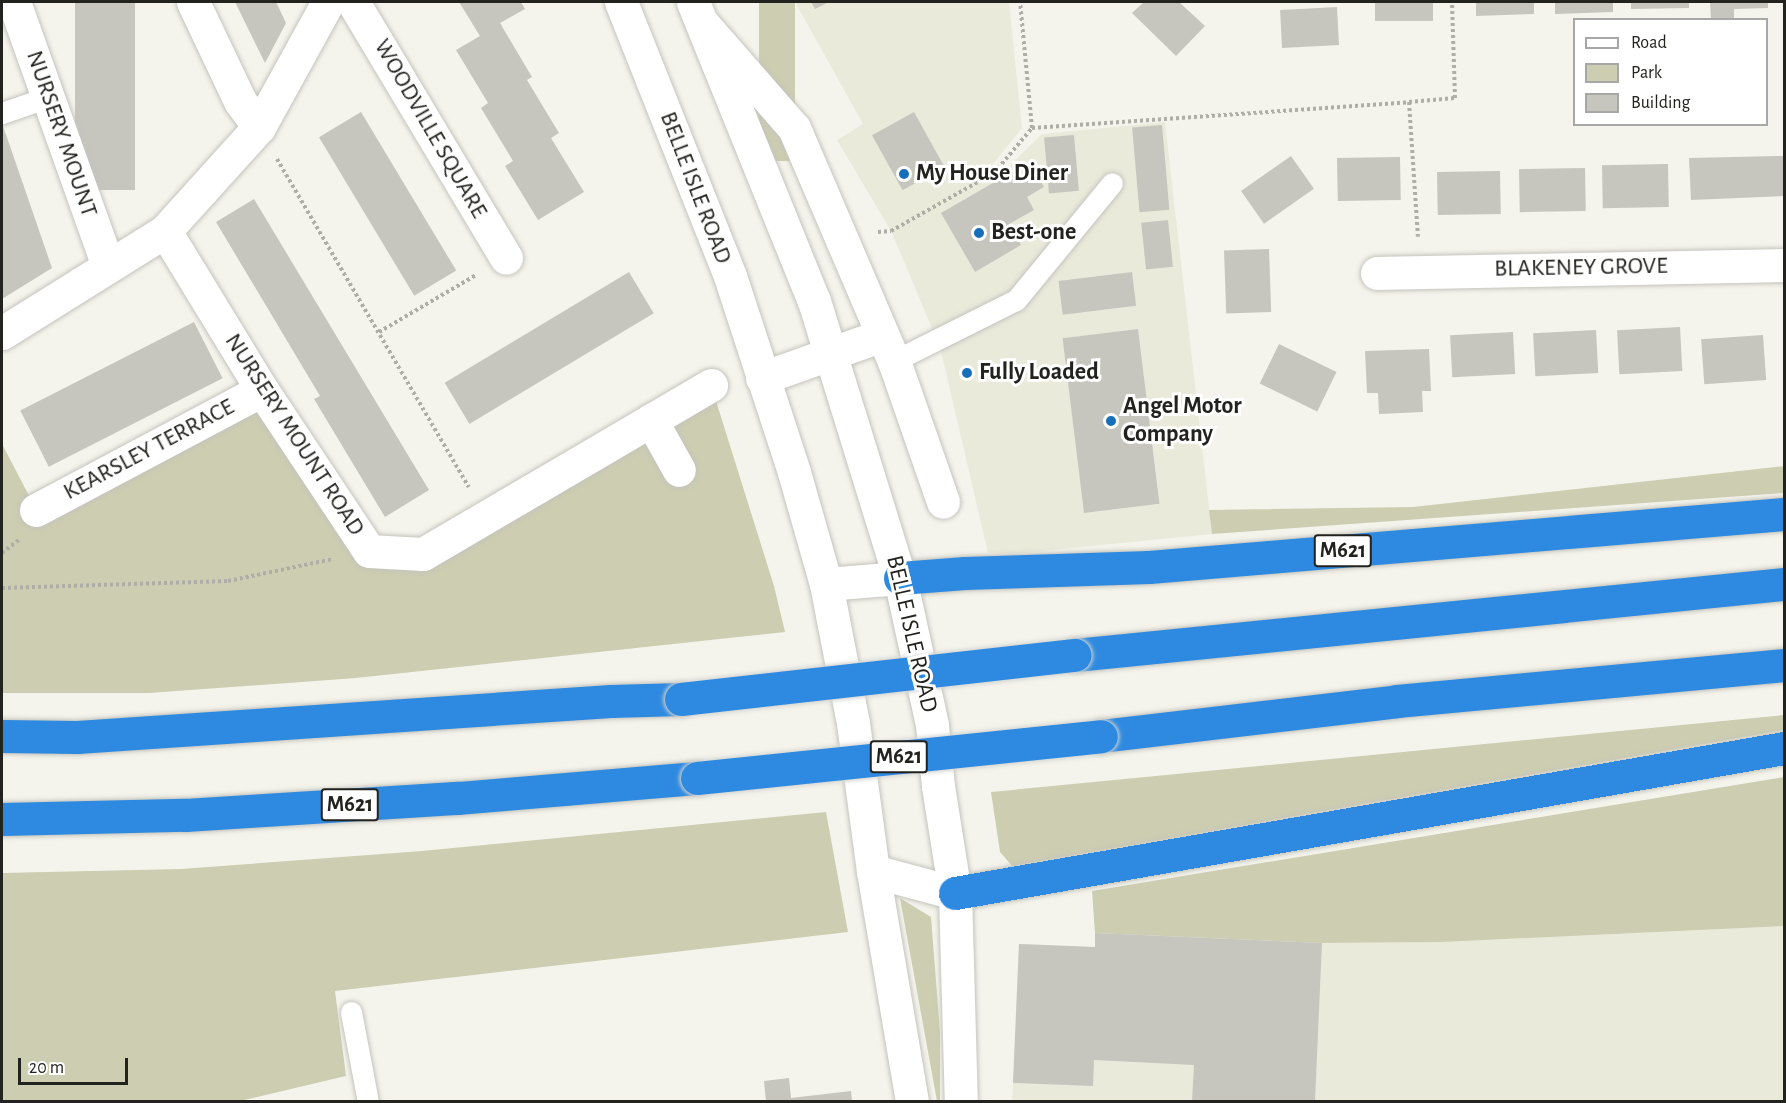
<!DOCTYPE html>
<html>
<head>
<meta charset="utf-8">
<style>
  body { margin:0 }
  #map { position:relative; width:1786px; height:1103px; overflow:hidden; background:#f4f4ec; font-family:"Alegreya Sans",sans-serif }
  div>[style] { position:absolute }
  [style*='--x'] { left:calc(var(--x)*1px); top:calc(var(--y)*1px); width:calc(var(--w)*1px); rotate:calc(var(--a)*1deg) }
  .built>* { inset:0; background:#eaeadb }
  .green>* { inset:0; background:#cdcdb2; transform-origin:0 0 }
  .building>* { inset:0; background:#c6c6bf; transform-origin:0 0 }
  .path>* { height:4px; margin-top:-2px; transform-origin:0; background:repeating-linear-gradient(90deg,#aeaea7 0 3px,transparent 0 6px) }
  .roads { filter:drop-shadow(0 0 2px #c4c4bd) drop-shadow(0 0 2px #c4c4bd) }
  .lane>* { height:21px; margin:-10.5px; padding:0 10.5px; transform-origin:10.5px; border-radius:10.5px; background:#fff }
  .street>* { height:33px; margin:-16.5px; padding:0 16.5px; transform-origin:16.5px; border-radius:16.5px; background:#fff }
  .secondary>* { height:33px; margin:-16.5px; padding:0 16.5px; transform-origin:16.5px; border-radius:16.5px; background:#fff }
  .highway>* { height:33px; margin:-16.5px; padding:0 16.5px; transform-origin:16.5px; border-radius:16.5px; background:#2e8ae0 }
  .bridges { filter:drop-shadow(0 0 2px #d3d3d2) drop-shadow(0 0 2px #d3d3d2) }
  .highway-bridge>* { height:33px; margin:-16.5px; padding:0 16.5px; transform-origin:16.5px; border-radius:16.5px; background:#2e8ae0 }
  .dots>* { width:16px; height:16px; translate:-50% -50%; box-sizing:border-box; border:3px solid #fff; border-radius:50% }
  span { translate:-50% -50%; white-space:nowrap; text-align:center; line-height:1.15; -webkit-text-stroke:6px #fff; paint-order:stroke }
  .shield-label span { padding:2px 4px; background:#fff; border:2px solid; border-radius:4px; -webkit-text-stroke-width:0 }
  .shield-label { font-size:22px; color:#22221f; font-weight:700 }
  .street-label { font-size:24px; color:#22221f }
  .poi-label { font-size:24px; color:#22221f; font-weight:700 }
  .left { translate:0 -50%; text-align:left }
  .frame { position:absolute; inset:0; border:3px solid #22221f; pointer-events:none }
  .legend { position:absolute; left:1573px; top:18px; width:195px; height:108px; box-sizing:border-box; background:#fff; border:2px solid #a7a7a5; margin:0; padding:8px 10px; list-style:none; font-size:18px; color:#22221f }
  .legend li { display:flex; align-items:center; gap:12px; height:30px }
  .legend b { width:30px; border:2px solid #a7a7a5 }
  .scale { position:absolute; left:18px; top:1058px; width:110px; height:27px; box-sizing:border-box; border:3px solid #22221f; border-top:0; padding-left:8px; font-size:18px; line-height:21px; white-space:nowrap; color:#22221f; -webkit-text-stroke:4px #fff; paint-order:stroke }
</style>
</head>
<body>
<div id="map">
  <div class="built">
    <i style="clip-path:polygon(795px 2px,1009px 2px,1022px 128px,989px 169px,995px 180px,1042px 134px,1165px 122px,1212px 534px,1022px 553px,988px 553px,940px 347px,891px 231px,837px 140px,863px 124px)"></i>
    <i style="clip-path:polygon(1784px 926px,1784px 1101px,1012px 1102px,1019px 944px,1095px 947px,1095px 933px,1322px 943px,1442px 942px)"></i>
  </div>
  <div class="green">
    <i style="left:759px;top:2px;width:36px;height:159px"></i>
    <i style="clip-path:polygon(711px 385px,774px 586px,785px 632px,356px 678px,149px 693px,2px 693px,2px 444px,36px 509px,262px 390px,369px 551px,423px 554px)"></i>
    <i style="clip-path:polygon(1784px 466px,1784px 493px,1212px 534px,1209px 510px,1413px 507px)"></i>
    <i style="clip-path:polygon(1784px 715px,1784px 730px,1012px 866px,1000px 852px,991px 792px)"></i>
    <i style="clip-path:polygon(1784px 777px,1784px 926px,1442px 942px,1322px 943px,1095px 933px,1092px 891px)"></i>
    <i style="clip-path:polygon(826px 812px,848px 932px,335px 991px,346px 1076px,240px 1101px,2px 1101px,2px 873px,181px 869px,422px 851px)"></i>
    <i style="clip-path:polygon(900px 898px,931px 917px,940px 1032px,940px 1101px,937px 1101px)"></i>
  </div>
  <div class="building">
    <i style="left:75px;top:2px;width:60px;height:188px"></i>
    <i style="clip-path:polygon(235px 2px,276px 2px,277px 4px,286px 23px,265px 63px)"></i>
    <i style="clip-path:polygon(459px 2px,521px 2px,525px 9px,500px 23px,532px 77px,527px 80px,559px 133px,551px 138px,584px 192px,538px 220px,505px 166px,513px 161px,481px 108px,488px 103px,456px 50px,480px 36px)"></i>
    <i style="clip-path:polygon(811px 2px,829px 2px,815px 9px)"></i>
    <i style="clip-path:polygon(1144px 2px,1179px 2px,1205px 26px,1176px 56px,1132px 13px)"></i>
    <i style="left:1375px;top:2px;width:58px;height:19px"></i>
    <i style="clip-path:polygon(1476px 2px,1534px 2px,1534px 14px,1476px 16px)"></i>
    <i style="clip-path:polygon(1555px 2px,1613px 2px,1613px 12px,1555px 14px)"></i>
    <i style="clip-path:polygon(1631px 2px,1689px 2px,1689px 8px,1631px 9px)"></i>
    <i style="clip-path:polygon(1710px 2px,1768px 2px,1768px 8px,1734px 9px,1734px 20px,1711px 20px)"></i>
    <i style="left:1337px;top:7px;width:38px;height:57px;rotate:87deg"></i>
    <i style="left:361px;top:112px;width:185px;height:49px;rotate:59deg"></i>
    <i style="left:914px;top:112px;width:63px;height:48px;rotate:61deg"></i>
    <i style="clip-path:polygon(2px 123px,52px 268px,2px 299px)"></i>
    <i style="left:1162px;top:125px;width:85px;height:30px;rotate:85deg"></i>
    <i style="left:1074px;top:135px;width:56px;height:30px;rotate:85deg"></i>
    <i style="left:1291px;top:156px;width:40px;height:61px;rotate:55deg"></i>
    <i style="clip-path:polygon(1777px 156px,1784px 156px,1784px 196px,1691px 200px,1689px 158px)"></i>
    <i style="left:1400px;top:157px;width:43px;height:63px;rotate:89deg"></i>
    <i style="clip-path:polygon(1029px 162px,1044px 187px,1027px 197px,1034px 210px,1009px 224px,1021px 245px,975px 272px,941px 213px)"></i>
    <i style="left:1668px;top:164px;width:43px;height:66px;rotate:89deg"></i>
    <i style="left:1585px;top:168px;width:43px;height:66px;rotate:89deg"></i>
    <i style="left:1500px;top:171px;width:43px;height:63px;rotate:89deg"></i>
    <i style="clip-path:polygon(254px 199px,429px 490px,385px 517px,314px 399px,320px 396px,216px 222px)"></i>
    <i style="left:1168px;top:220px;width:47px;height:27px;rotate:84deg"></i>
    <i style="left:1269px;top:249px;width:63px;height:45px;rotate:88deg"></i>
    <i style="left:629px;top:272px;width:48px;height:215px;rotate:59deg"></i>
    <i style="left:1132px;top:272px;width:34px;height:74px;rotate:83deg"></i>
    <i style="left:194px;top:322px;width:63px;height:195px;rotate:63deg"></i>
    <i style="left:1680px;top:327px;width:44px;height:63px;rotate:87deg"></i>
    <i style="left:1138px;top:329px;width:176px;height:76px;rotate:83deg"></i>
    <i style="left:1596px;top:330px;width:43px;height:63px;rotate:87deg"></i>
    <i style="left:1513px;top:332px;width:42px;height:63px;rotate:87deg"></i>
    <i style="left:1763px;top:335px;width:45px;height:62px;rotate:86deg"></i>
    <i style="left:1279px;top:344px;width:64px;height:44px;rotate:26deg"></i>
    <i style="clip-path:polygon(1429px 349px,1431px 391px,1422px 391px,1423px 412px,1379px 414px,1378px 393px,1367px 393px,1365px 351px)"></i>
    <i style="clip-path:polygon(1095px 933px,1322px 943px,1315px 1101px,1192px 1101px,1194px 1065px,1094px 1060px,1093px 1086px,1013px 1083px,1019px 944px,1095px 947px)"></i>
    <i style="clip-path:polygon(789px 1078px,791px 1098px,851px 1091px,852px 1101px,766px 1101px,764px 1081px)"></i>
  </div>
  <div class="path">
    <i style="--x:1409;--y:102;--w:46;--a:-5"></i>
    <i style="--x:1455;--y:98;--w:96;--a:-91.8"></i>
    <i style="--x:1032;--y:128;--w:378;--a:-3.9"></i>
    <i style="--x:1409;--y:102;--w:135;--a:86.2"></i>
    <i style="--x:277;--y:159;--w:380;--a:59.7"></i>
    <i style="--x:878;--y:232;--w:13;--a:-4"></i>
    <i style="--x:891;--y:231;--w:118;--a:-29.4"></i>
    <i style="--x:994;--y:173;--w:59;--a:-49.8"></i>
    <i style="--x:1032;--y:128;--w:127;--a:-95.4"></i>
    <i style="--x:379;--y:332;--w:113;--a:-30.4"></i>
    <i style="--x:2;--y:553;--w:23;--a:-38"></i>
    <i style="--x:2;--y:588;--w:226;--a:-1.8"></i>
    <i style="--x:228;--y:581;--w:107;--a:-11.8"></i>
  </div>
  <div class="roads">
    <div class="lane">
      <i style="--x:2;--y:113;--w:49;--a:-19.2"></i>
      <i style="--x:894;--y:361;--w:136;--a:-26.6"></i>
      <i style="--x:1016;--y:300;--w:151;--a:-50.6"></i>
      <i style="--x:351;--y:1012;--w:92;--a:79.3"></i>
    </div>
    <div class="street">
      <i style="--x:14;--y:2;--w:280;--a:70.4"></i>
      <i style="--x:193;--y:2;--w:110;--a:64.6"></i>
      <i style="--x:240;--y:101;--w:32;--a:54"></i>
      <i style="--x:353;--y:2;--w:298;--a:59.1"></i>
      <i style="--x:704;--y:25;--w:137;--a:48.9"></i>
      <i style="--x:794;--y:128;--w:254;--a:66.8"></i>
      <i style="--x:894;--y:361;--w:149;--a:70.8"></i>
      <i style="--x:165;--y:231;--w:186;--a:58.6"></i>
      <i style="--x:262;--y:390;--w:193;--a:56.4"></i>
      <i style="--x:369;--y:551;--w:54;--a:3.2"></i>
      <i style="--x:423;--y:554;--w:334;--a:-30.4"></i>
      <i style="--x:1377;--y:273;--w:407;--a:-1.1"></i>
      <i style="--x:2;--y:333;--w:192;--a:-32"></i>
      <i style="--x:165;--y:231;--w:140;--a:-47.9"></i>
      <i style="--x:259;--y:127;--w:143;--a:-61.1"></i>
      <i style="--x:762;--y:378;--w:128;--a:-19.6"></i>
      <i style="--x:651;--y:420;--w:57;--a:60.8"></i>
      <i style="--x:36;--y:510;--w:256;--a:-28"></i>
    </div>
    <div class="secondary">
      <i style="--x:621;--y:2;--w:295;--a:68.3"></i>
      <i style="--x:730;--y:276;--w:206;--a:71.9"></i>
      <i style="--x:794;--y:472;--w:116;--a:74.1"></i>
      <i style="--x:826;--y:584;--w:142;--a:79"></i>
      <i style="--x:853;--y:723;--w:149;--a:82.3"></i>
      <i style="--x:873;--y:871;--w:234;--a:80.4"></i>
      <i style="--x:693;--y:2;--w:323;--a:68"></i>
      <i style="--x:814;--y:301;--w:290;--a:72.8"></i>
      <i style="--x:900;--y:578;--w:150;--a:77.7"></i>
      <i style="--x:932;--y:725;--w:61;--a:84.4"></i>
      <i style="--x:938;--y:786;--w:108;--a:81"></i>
      <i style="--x:955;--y:893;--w:209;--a:88.4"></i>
      <i style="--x:826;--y:584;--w:74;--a:-4.6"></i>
      <i style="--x:873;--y:871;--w:85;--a:15"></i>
    </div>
    <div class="highway">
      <i style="--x:900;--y:578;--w:65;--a:-4.4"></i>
      <i style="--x:965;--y:573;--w:184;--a:-1.9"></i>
      <i style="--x:1149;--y:567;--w:637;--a:-4.77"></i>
      <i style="--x:1075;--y:655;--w:713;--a:-5.72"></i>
      <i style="--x:2;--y:736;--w:75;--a:0.8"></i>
      <i style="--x:77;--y:737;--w:535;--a:-3.86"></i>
      <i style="--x:611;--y:701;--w:70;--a:-1.6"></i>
      <i style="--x:1101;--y:736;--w:298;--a:-6.7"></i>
      <i style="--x:1397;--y:701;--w:389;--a:-5.3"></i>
      <i style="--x:2;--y:819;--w:183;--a:-1.3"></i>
      <i style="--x:185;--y:815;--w:274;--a:-3.6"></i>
      <i style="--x:458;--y:798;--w:240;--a:-4.8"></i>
      <i style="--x:955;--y:893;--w:842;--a:-9.92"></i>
    </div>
  </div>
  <div class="bridges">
    <div class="highway-bridge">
      <i style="--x:681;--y:699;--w:396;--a:-6.4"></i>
      <i style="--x:697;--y:778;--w:406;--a:-5.9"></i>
    </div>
  </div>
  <div class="dots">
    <i style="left:904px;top:174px;background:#176fbc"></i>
    <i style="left:979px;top:233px;background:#176fbc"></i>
    <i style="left:967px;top:373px;background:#176fbc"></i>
    <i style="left:1111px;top:421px;background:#176fbc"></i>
  </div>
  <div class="shield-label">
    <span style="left:1343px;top:551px">M621</span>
    <span style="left:899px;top:757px">M621</span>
    <span style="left:350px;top:805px">M621</span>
  </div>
  <div class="street-label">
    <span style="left:430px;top:129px;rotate:60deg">WOODVILLE SQUARE</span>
    <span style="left:61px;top:134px;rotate:71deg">NURSERY MOUNT</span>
    <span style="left:695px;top:188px;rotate:69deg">BELLE ISLE ROAD</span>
    <span style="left:1581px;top:268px;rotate:-1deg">BLAKENEY GROVE</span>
    <span style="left:294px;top:435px;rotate:57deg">NURSERY MOUNT ROAD</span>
    <span style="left:149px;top:450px;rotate:-28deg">KEARSLEY TERRACE</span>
    <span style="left:911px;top:634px;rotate:77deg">BELLE ISLE ROAD</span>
  </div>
  <div class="poi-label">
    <span class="left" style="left:916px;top:174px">My House Diner</span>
    <span class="left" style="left:991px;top:233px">Best-one</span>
    <span class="left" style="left:979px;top:373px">Fully Loaded</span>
    <span class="left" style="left:1123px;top:421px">Angel Motor<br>Company</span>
  </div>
  <div class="frame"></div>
  <ul class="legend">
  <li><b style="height:8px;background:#fff"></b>Road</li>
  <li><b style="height:16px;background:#cdcdb2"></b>Park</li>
  <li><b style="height:16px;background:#c6c6bf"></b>Building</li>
  </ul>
  <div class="scale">20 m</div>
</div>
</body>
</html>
